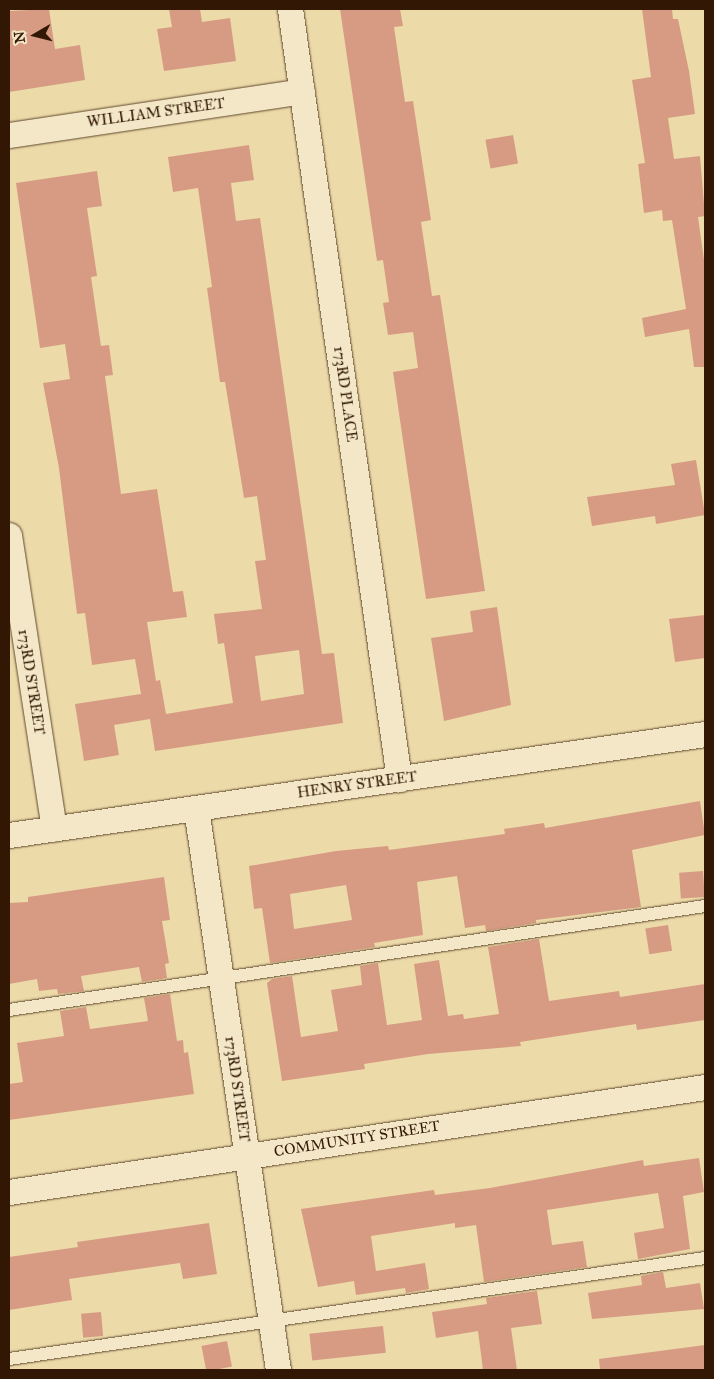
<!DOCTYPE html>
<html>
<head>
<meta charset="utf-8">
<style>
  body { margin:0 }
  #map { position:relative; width:714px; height:1379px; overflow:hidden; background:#ecdaa9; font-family:"IM FELL Great Primer",serif }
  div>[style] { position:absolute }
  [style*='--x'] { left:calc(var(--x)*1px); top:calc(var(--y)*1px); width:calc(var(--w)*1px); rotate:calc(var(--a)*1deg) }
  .building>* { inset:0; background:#d79b83; transform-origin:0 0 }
  .roads { filter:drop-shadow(0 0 1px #60482d) drop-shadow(0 0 1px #60482d) }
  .lane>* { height:12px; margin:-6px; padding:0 6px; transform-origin:6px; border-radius:6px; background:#f3e7c7 }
  .street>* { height:25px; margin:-12.5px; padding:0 12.5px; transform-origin:12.5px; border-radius:12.5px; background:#f3e7c7 }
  span { translate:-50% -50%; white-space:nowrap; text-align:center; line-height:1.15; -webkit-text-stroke:4px #f3e7c7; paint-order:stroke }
  .street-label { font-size:15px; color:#311704 }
  .frame { position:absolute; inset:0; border:10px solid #311704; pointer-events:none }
  .north { position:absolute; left:10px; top:10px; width:50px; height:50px; -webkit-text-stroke:4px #f3e7c7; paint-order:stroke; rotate:262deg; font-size:14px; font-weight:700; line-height:20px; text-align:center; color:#311704 }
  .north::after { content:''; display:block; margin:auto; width:18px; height:22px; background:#311704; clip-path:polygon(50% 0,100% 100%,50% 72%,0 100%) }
</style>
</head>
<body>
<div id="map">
  <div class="building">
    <i style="clip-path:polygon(49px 9px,55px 49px,80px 45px,85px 80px,9px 92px,9px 11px)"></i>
    <i style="clip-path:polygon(169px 9px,200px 9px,202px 22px,230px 18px,236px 61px,164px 71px,157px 29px,172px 27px)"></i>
    <i style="clip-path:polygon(340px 9px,400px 9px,403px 26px,394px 27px,405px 102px,413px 101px,431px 220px,421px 222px,432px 296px,440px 295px,485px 591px,426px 599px,393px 372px,418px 368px,413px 332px,388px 335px,383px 303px,389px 302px,383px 260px,377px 261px)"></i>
    <i style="clip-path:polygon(642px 9px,672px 9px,673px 19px,678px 19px,689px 71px,695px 114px,668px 118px,674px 159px,700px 156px,705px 216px,698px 217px,705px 267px,705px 367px,694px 367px,689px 329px,645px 337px,642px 318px,686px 309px,672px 220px,663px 221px,662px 210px,644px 213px,638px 164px,645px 163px,632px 80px,651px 77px)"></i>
    <i style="left:513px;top:135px;width:29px;height:28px;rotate:80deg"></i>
    <i style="clip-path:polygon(evenodd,249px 145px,254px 180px,231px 183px,236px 221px,260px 218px,322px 654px,334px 653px,343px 723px,155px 751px,150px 719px,114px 725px,119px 755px,84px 761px,75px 704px,141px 694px,135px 659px,92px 665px,85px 613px,77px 614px,59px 468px,43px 383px,70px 379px,65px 344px,40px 348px,16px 183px,97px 171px,102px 206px,87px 208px,97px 276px,91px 277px,101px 346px,109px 345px,113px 375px,105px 376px,121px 494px,157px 489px,173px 592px,183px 591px,187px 617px,147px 622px,156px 681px,160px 680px,166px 714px,233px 703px,224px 643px,218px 644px,214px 614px,262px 609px,255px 561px,266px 560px,257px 496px,244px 498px,225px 382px,220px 382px,207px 288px,212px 287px,198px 188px,173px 192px,168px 157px,249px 145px,299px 650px,304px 694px,261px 701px,255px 656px,299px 650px)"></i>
    <i style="clip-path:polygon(696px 460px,705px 515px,656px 524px,655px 516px,592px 526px,587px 497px,675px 485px,671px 464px)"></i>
    <i style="clip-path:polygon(497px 607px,511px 705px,444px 721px,431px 638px,473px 632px,470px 611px)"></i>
    <i style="clip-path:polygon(705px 615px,705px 658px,675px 662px,669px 619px)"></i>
    <i style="clip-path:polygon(evenodd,700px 801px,705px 835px,632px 850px,641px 907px,536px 920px,536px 923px,486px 931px,485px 925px,465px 928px,457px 876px,417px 882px,423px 935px,374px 943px,375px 947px,270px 963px,262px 908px,254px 909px,249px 866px,336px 851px,388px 846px,389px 850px,440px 843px,505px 834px,504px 829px,544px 823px,545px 828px,700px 801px,346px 885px,352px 920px,294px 929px,290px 894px,346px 885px)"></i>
    <i style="left:703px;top:871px;width:26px;height:24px;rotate:86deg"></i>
    <i style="clip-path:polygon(164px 877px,170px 920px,162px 921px,169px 963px,165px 964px,167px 978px,142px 982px,139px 967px,81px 976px,84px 991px,58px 994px,57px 989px,39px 991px,37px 979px,9px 984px,9px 903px,28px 902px,28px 897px)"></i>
    <i style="left:668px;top:925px;width:26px;height:23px;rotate:81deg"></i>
    <i style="clip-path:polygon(539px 939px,549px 1001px,619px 991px,620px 997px,705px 984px,705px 1020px,637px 1030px,636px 1024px,520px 1042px,521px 1046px,428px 1054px,364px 1064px,365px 1069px,282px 1081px,267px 983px,272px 979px,292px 976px,301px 1037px,338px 1031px,331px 990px,362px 985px,360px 966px,378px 963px,387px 1025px,422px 1020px,414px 964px,439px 960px,448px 1016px,463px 1014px,464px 1019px,499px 1014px,488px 947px)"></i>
    <i style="clip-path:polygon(170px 994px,177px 1041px,183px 1040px,184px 1053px,188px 1052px,194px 1094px,9px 1120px,9px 1084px,23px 1082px,17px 1043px,64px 1036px,60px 1011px,86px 1007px,90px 1029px,148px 1021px,144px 998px)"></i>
    <i style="clip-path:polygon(699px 1158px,704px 1192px,683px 1196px,690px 1249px,638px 1259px,634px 1233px,664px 1228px,658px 1193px,547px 1210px,552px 1245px,583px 1241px,587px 1267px,484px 1282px,476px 1225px,455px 1228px,455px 1223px,371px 1236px,376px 1271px,425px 1263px,429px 1289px,406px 1293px,405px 1288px,356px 1295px,354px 1281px,318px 1287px,301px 1209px,434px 1190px,435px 1195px,490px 1188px,643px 1160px,644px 1166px)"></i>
    <i style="clip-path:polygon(209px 1223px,217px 1274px,183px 1279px,180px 1263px,69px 1279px,72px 1300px,9px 1310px,9px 1257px,78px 1247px,77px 1242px)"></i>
    <i style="clip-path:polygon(663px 1272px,666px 1288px,700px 1283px,704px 1309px,592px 1319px,588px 1293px,642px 1285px,641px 1276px)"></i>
    <i style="clip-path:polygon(537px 1291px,542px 1324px,511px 1328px,517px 1370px,483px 1370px,478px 1331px,436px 1338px,432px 1312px,487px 1304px,486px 1298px)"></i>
    <i style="left:101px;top:1312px;width:24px;height:20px;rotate:85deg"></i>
    <i style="left:383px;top:1326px;width:27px;height:74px;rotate:84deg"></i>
    <i style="left:227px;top:1341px;width:26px;height:26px;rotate:79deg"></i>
    <i style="clip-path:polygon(705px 1345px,705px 1370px,600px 1370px,599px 1359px)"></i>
  </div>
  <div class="roads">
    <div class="lane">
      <i style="--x:9;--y:1010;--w:704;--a:-8.5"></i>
      <i style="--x:9;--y:1359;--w:703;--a:-8.26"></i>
    </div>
    <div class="street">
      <i style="--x:290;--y:9;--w:778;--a:81.94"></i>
      <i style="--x:9;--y:135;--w:296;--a:-8.5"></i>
      <i style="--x:9;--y:535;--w:297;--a:81.3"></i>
      <i style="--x:196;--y:808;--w:568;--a:81.7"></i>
      <i style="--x:9;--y:835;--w:703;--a:-8.26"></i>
      <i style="--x:9;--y:1192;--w:704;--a:-8.58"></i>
    </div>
  </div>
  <div class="street-label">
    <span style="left:156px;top:113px;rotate:-8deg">WILLIAM STREET</span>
    <span style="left:345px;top:394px;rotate:82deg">173RD PLACE</span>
    <span style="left:31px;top:682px;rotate:81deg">173RD STREET</span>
    <span style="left:357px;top:785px;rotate:-8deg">HENRY STREET</span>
    <span style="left:237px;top:1089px;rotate:82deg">173RD STREET</span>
    <span style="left:357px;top:1139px;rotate:-9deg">COMMUNITY STREET</span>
  </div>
  <div class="frame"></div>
  <div class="north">N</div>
</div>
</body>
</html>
